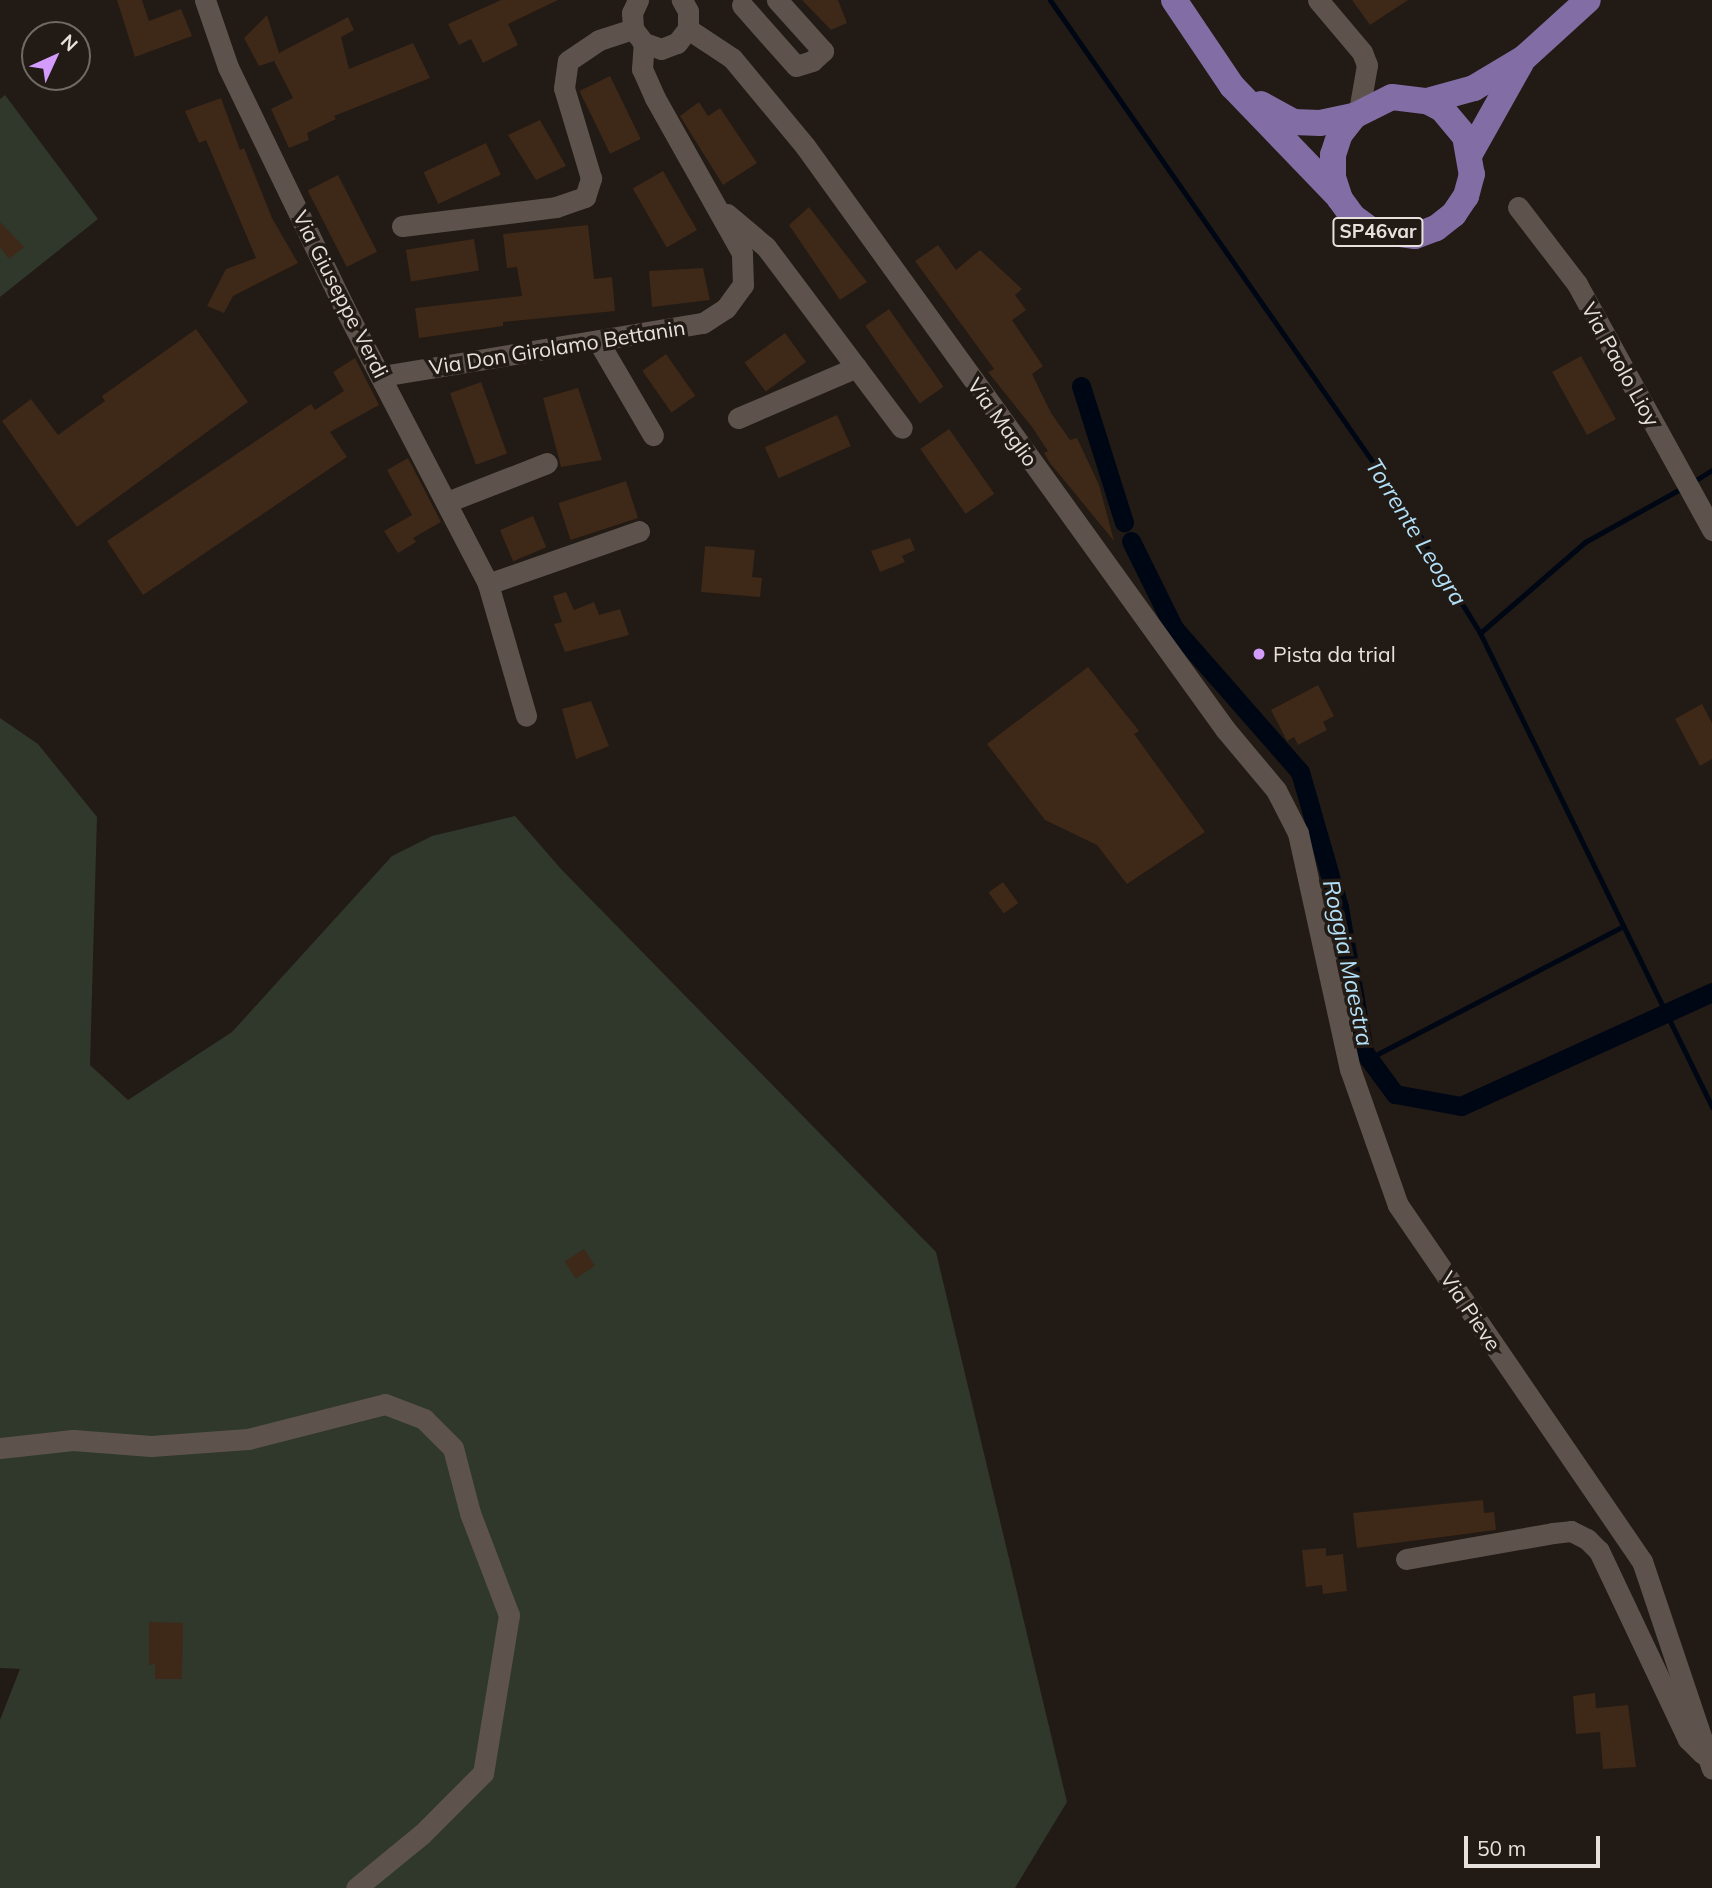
<!DOCTYPE html>
<html>
<head>
<meta charset="utf-8">
<style>
  body { margin:0 }
  #map { position:relative; width:1712px; height:1888px; overflow:hidden; background:#221a14; font-family:Mulish,sans-serif }
  div>[style] { position:absolute }
  [style*='--x'] { left:calc(var(--x)*1px); top:calc(var(--y)*1px); width:calc(var(--w)*1px); rotate:calc(var(--a)*1deg) }
  .green>* { inset:0; background:#2f382a }
  .stream>* { height:5px; margin:-2.5px; padding:0 2.5px; transform-origin:2.5px; border-radius:2.5px; background:#000714 }
  .canal>* { height:19px; margin:-9.5px; padding:0 9.5px; transform-origin:9.5px; border-radius:9.5px; background:#000714 }
  .building>* { inset:0; background:#3e2818; transform-origin:0 0 }
  .minor>* { height:21px; margin:-10.5px; padding:0 10.5px; transform-origin:10.5px; border-radius:10.5px; background:#5d534c }
  .major>* { height:26px; margin:-13px; padding:0 13px; transform-origin:13px; border-radius:13px; background:#826da4 }
  .dots>* { width:19px; height:19px; translate:-50% -50%; box-sizing:border-box; border:4px solid #221a14; border-radius:50% }
  span { translate:-50% -50%; white-space:nowrap; text-align:center; line-height:1.15; -webkit-text-stroke:7px #221a14; paint-order:stroke }
  .shield-label span { padding:2px 5px; background:#221a14; border:2px solid; border-radius:5px; -webkit-text-stroke-width:0 }
  .shield-label { font-size:19px; color:#e7e1dd; font-weight:700 }
  .street-label { font-size:21px; color:#e7e1dd }
  .poi-label { font-size:21px; color:#e7e1dd }
  .left { translate:0 -50%; text-align:left }
  .water-label { font-size:23px; color:#b3e0f9; font-style:italic }
  .north { position:absolute; left:21px; top:21px; width:70px; height:70px; box-sizing:border-box; background:#221a14; border:2px solid #716a64; border-radius:50%; rotate:45deg; font-size:19px; font-weight:700; line-height:28px; text-align:center; color:#e7e1dd }
  .north::after { content:''; display:block; margin:auto; width:24px; height:32px; background:#d39cfc; clip-path:polygon(50% 0,100% 100%,50% 72%,0 100%) }
  .scale { position:absolute; left:1464px; top:1836px; width:136px; height:32px; box-sizing:border-box; border:4px solid #e7e1dd; border-top:0; padding-left:9px; font-size:21px; line-height:24px; white-space:nowrap; color:#e7e1dd; -webkit-text-stroke:5px #221a14; paint-order:stroke }
</style>
</head>
<body>
<div id="map">
  <div class="green">
    <i style="clip-path:polygon(5px 95px,98px 219px,0 297px,0 99px)"></i>
    <i style="clip-path:polygon(0 718px,38px 744px,97px 817px,90px 1065px,128px 1100px,232px 1032px,392px 856px,432px 836px,515px 816px,561px 869px,936px 1252px,1067px 1802px,1015px 1888px,0 1888px,0 1720px,20px 1669px,0 1668px)"></i>
  </div>
  <div class="stream">
    <i style="--x:1050;--y:0;--w:583;--a:55.06"></i>
    <i style="--x:1384;--y:478;--w:182;--a:58.2"></i>
    <i style="--x:1480;--y:633;--w:528;--a:63.92"></i>
    <i style="--x:1691;--y:483;--w:25;--a:-32"></i>
    <i style="--x:1480;--y:633;--w:139;--a:-40.9"></i>
    <i style="--x:1585;--y:542;--w:111;--a:-29.1"></i>
    <i style="--x:1368;--y:1059;--w:286;--a:-27.5"></i>
  </div>
  <div class="canal">
    <i style="--x:1081;--y:386;--w:143;--a:72.5"></i>
    <i style="--x:1131;--y:541;--w:97;--a:63.7"></i>
    <i style="--x:1174;--y:628;--w:191;--a:48.8"></i>
    <i style="--x:1300;--y:772;--w:141;--a:73.9"></i>
    <i style="--x:1339;--y:907;--w:147;--a:80.2"></i>
    <i style="--x:1364;--y:1052;--w:52;--a:53.6"></i>
    <i style="--x:1395;--y:1094;--w:67;--a:10.3"></i>
    <i style="--x:1461;--y:1106;--w:276;--a:-24.4"></i>
  </div>
  <div class="building">
    <i style="clip-path:polygon(117px 0,142px 0,149px 21px,181px 9px,192px 36px,135px 57px)"></i>
    <i style="clip-path:polygon(501px 0,558px 0,508px 24px,518px 45px,483px 63px,471px 39px,459px 45px,448px 24px)"></i>
    <i style="clip-path:polygon(802px 0,838px 0,847px 23px,831px 30px)"></i>
    <i style="clip-path:polygon(1352px 0,1408px 0,1370px 25px)"></i>
    <i style="clip-path:polygon(267px 15px,279px 53px,348px 17px,354px 30px,341px 37px,349px 69px,413px 43px,430px 78px,334px 116px,336px 119px,307px 133px,309px 140px,289px 148px,271px 109px,293px 98px,274px 61px,259px 66px,244px 38px)"></i>
    <i style="left:610px;top:76px;width:70px;height:34px;rotate:64deg"></i>
    <i style="clip-path:polygon(221px 98px,240px 150px,244px 148px,272px 218px,298px 263px,233px 296px,224px 313px,207px 306px,226px 269px,256px 258px,206px 140px,199px 143px,185px 111px)"></i>
    <i style="clip-path:polygon(699px 102px,708px 116px,720px 108px,757px 163px,723px 185px,680px 116px)"></i>
    <i style="clip-path:polygon(540px 120px,566px 166px,536px 180px,508px 135px)"></i>
    <i style="left:486px;top:143px;width:35px;height:69px;rotate:65deg"></i>
    <i style="left:663px;top:171px;width:68px;height:35px;rotate:60deg"></i>
    <i style="left:338px;top:175px;width:86px;height:34px;rotate:63deg"></i>
    <i style="clip-path:polygon(809px 207px,867px 282px,840px 300px,789px 225px)"></i>
    <i style="clip-path:polygon(0 222px,24px 247px,9px 259px,0 247px)"></i>
    <i style="clip-path:polygon(588px 225px,594px 279px,612px 277px,615px 311px,503px 322px,503px 326px,419px 338px,415px 308px,522px 296px,517px 267px,507px 268px,503px 234px)"></i>
    <i style="left:474px;top:239px;width:32px;height:69px;rotate:81deg"></i>
    <i style="clip-path:polygon(938px 245px,956px 270px,980px 250px,1022px 289px,1015px 295px,1026px 310px,1012px 320px,1043px 366px,1032px 374px,1051px 413px,1070px 440px,1077px 438px,1099px 485px,1114px 541px,1050px 463px,1044px 453px,1048px 451px,1032px 427px,988px 372px,994px 369px,915px 261px)"></i>
    <i style="clip-path:polygon(703px 268px,710px 300px,652px 307px,649px 271px)"></i>
    <i style="left:889px;top:309px;width:95px;height:29px;rotate:55deg"></i>
    <i style="clip-path:polygon(196px 329px,248px 402px,77px 527px,2px 421px,31px 399px,58px 435px,105px 401px,102px 396px)"></i>
    <i style="left:785px;top:333px;width:36px;height:50px;rotate:54deg"></i>
    <i style="left:666px;top:354px;width:51px;height:29px;rotate:55deg"></i>
    <i style="left:1581px;top:356px;width:72px;height:33px;rotate:61deg"></i>
    <i style="clip-path:polygon(355px 358px,379px 405px,330px 432px,347px 457px,143px 595px,107px 541px,311px 404px,315px 410px,344px 391px,333px 372px)"></i>
    <i style="left:481px;top:382px;width:76px;height:33px;rotate:70deg"></i>
    <i style="clip-path:polygon(578px 388px,602px 460px,561px 467px,543px 398px)"></i>
    <i style="left:837px;top:415px;width:34px;height:79px;rotate:66deg"></i>
    <i style="left:949px;top:429px;width:79px;height:35px;rotate:55deg"></i>
    <i style="clip-path:polygon(408px 458px,441px 522px,413px 538px,416px 542px,398px 553px,384px 531px,412px 515px,387px 470px)"></i>
    <i style="left:626px;top:481px;width:39px;height:71px;rotate:72deg"></i>
    <i style="left:533px;top:516px;width:34px;height:36px;rotate:67deg"></i>
    <i style="clip-path:polygon(910px 538px,915px 550px,902px 556px,905px 562px,880px 572px,871px 551px)"></i>
    <i style="clip-path:polygon(705px 546px,755px 550px,752px 577px,762px 578px,760px 597px,701px 592px)"></i>
    <i style="clip-path:polygon(566px 592px,574px 610px,594px 602px,599px 615px,620px 609px,629px 635px,565px 652px,554px 624px,562px 622px,553px 596px)"></i>
    <i style="clip-path:polygon(1088px 667px,1139px 731px,1134px 734px,1205px 832px,1127px 884px,1097px 845px,1045px 820px,987px 744px)"></i>
    <i style="clip-path:polygon(1318px 685px,1334px 716px,1323px 722px,1327px 730px,1298px 745px,1294px 737px,1287px 741px,1271px 710px)"></i>
    <i style="clip-path:polygon(591px 701px,609px 746px,576px 759px,562px 709px)"></i>
    <i style="clip-path:polygon(1702px 704px,1712px 723px,1712px 759px,1700px 766px,1675px 719px)"></i>
    <i style="left:1003px;top:882px;width:26px;height:18px;rotate:54deg"></i>
    <i style="left:584px;top:1249px;width:20px;height:23px;rotate:57deg"></i>
    <i style="clip-path:polygon(1483px 1500px,1484px 1513px,1494px 1512px,1496px 1530px,1357px 1548px,1353px 1513px)"></i>
    <i style="clip-path:polygon(1326px 1548px,1326px 1556px,1343px 1554px,1347px 1591px,1323px 1594px,1322px 1585px,1306px 1587px,1302px 1550px)"></i>
    <i style="clip-path:polygon(149px 1622px,183px 1623px,182px 1679px,155px 1679px,155px 1664px,149px 1665px)"></i>
    <i style="clip-path:polygon(1595px 1693px,1596px 1708px,1628px 1705px,1636px 1767px,1603px 1769px,1600px 1732px,1576px 1734px,1573px 1696px)"></i>
  </div>
  <div class="minor">
    <i style="--x:205;--y:0;--w:71;--a:71.1"></i>
    <i style="--x:228;--y:67;--w:264;--a:64.2"></i>
    <i style="--x:343;--y:305;--w:314;--a:62.5"></i>
    <i style="--x:488;--y:584;--w:137;--a:73.9"></i>
    <i style="--x:638;--y:0;--w:14;--a:115"></i>
    <i style="--x:632;--y:13;--w:16;--a:86"></i>
    <i style="--x:633;--y:29;--w:18;--a:52"></i>
    <i style="--x:644;--y:43;--w:18;--a:19"></i>
    <i style="--x:661;--y:49;--w:17;--a:-21"></i>
    <i style="--x:677;--y:43;--w:18;--a:-52"></i>
    <i style="--x:688;--y:29;--w:18;--a:-90"></i>
    <i style="--x:688;--y:11;--w:13;--a:-119"></i>
    <i style="--x:1318;--y:0;--w:68;--a:49.8"></i>
    <i style="--x:1362;--y:52;--w:14;--a:69"></i>
    <i style="--x:1367;--y:65;--w:47;--a:99.9"></i>
    <i style="--x:742;--y:5;--w:81;--a:48.5"></i>
    <i style="--x:796;--y:66;--w:17;--a:-17"></i>
    <i style="--x:812;--y:61;--w:15;--a:-42"></i>
    <i style="--x:823;--y:51;--w:69;--a:-132"></i>
    <i style="--x:688;--y:29;--w:53;--a:33.4"></i>
    <i style="--x:732;--y:58;--w:114;--a:50.3"></i>
    <i style="--x:805;--y:146;--w:719;--a:54.23"></i>
    <i style="--x:1225;--y:729;--w:80;--a:50.1"></i>
    <i style="--x:1276;--y:790;--w:48;--a:62.9"></i>
    <i style="--x:1298;--y:833;--w:242;--a:77.6"></i>
    <i style="--x:1350;--y:1069;--w:144;--a:70.6"></i>
    <i style="--x:1398;--y:1205;--w:432;--a:55.6"></i>
    <i style="--x:1642;--y:1561;--w:219;--a:71.4"></i>
    <i style="--x:1518;--y:207;--w:97;--a:52.5"></i>
    <i style="--x:1577;--y:284;--w:281;--a:61.2"></i>
    <i style="--x:727;--y:214;--w:51;--a:40.2"></i>
    <i style="--x:766;--y:247;--w:226;--a:53.1"></i>
    <i style="--x:402;--y:226;--w:155;--a:-7"></i>
    <i style="--x:556;--y:207;--w:31;--a:-19"></i>
    <i style="--x:585;--y:197;--w:20;--a:-72"></i>
    <i style="--x:591;--y:178;--w:94;--a:-106.7"></i>
    <i style="--x:564;--y:88;--w:27;--a:-82"></i>
    <i style="--x:568;--y:61;--w:37;--a:-34"></i>
    <i style="--x:599;--y:40;--w:36;--a:-18"></i>
    <i style="--x:598;--y:341;--w:109;--a:59.7"></i>
    <i style="--x:382;--y:376;--w:325;--a:-9.4"></i>
    <i style="--x:703;--y:323;--w:27;--a:-33"></i>
    <i style="--x:726;--y:308;--w:29;--a:-54"></i>
    <i style="--x:743;--y:285;--w:32;--a:-92"></i>
    <i style="--x:742;--y:253;--w:178;--a:-119.3"></i>
    <i style="--x:655;--y:98;--w:32;--a:-114"></i>
    <i style="--x:642;--y:69;--w:26;--a:-86"></i>
    <i style="--x:738;--y:418;--w:129;--a:-23.2"></i>
    <i style="--x:447;--y:502;--w:107;--a:-21.3"></i>
    <i style="--x:488;--y:584;--w:160;--a:-19.3"></i>
    <i style="--x:0;--y:1448;--w:73;--a:-6.3"></i>
    <i style="--x:73;--y:1440;--w:78;--a:4.4"></i>
    <i style="--x:151;--y:1446;--w:97;--a:-4.1"></i>
    <i style="--x:248;--y:1439;--w:141;--a:-14.3"></i>
    <i style="--x:385;--y:1404;--w:42;--a:21"></i>
    <i style="--x:424;--y:1419;--w:41;--a:45"></i>
    <i style="--x:453;--y:1448;--w:67;--a:75.3"></i>
    <i style="--x:470;--y:1513;--w:109;--a:69.1"></i>
    <i style="--x:509;--y:1615;--w:160;--a:99.3"></i>
    <i style="--x:483;--y:1773;--w:86;--a:135"></i>
    <i style="--x:422;--y:1834;--w:85;--a:140.7"></i>
    <i style="--x:1406;--y:1559;--w:149;--a:-10"></i>
    <i style="--x:1553;--y:1533;--w:18;--a:-6"></i>
    <i style="--x:1571;--y:1531;--w:18;--a:27"></i>
    <i style="--x:1587;--y:1539;--w:17;--a:45"></i>
    <i style="--x:1599;--y:1551;--w:208;--a:64.7"></i>
    <i style="--x:1688;--y:1739;--w:21;--a:45"></i>
  </div>
  <div class="major">
    <i style="--x:1174;--y:0;--w:104;--a:56"></i>
    <i style="--x:1232;--y:86;--w:154;--a:46.1"></i>
    <i style="--x:1427;--y:101;--w:17;--a:28"></i>
    <i style="--x:1442;--y:109;--w:35;--a:50"></i>
    <i style="--x:1465;--y:136;--w:39;--a:80"></i>
    <i style="--x:1472;--y:174;--w:23;--a:105"></i>
    <i style="--x:1466;--y:196;--w:22;--a:124"></i>
    <i style="--x:1454;--y:214;--w:23;--a:142"></i>
    <i style="--x:1436;--y:228;--w:22;--a:159"></i>
    <i style="--x:1415;--y:236;--w:44;--a:-172.2"></i>
    <i style="--x:1371;--y:230;--w:22;--a:-144"></i>
    <i style="--x:1353;--y:217;--w:22;--a:-126"></i>
    <i style="--x:1340;--y:199;--w:23;--a:-108"></i>
    <i style="--x:1333;--y:177;--w:22;--a:-90"></i>
    <i style="--x:1333;--y:155;--w:22;--a:-72"></i>
    <i style="--x:1340;--y:134;--w:23;--a:-52"></i>
    <i style="--x:1354;--y:116;--w:42;--a:-26.6"></i>
    <i style="--x:1392;--y:97;--w:35;--a:7"></i>
    <i style="--x:1427;--y:101;--w:49;--a:-15.5"></i>
    <i style="--x:1474;--y:88;--w:58;--a:-31"></i>
    <i style="--x:1524;--y:58;--w:86;--a:-42.2"></i>
    <i style="--x:1261;--y:104;--w:37;--a:29"></i>
    <i style="--x:1293;--y:122;--w:27;--a:2"></i>
    <i style="--x:1320;--y:123;--w:35;--a:-12"></i>
    <i style="--x:1471;--y:152;--w:102;--a:-60.7"></i>
  </div>
  <div class="dots">
    <i style="left:1259px;top:654px;background:#d39cfc"></i>
  </div>
  <div class="shield-label">
    <span style="left:1378px;top:232px">SP46var</span>
  </div>
  <div class="street-label">
    <span style="left:341px;top:294px;rotate:63deg">Via Giuseppe Verdi</span>
    <span style="left:557px;top:347px;rotate:-9deg">Via Don Girolamo Bettanin</span>
    <span style="left:1621px;top:364px;rotate:61deg">Via Paolo Lioy</span>
    <span style="left:1003px;top:422px;rotate:54deg">Via Maglio</span>
    <span style="left:1471px;top:1311px;rotate:56deg">Via Pieve</span>
  </div>
  <div class="poi-label">
    <span class="left" style="left:1273px;top:654px">Pista da trial</span>
  </div>
  <div class="water-label">
    <span style="left:1416px;top:532px;rotate:58deg">Torrente Leogra</span>
    <span style="left:1348px;top:963px;rotate:78deg">Roggia Maestra</span>
  </div>
  <div class="north">N</div>
  <div class="scale">50 m</div>
</div>
</body>
</html>
